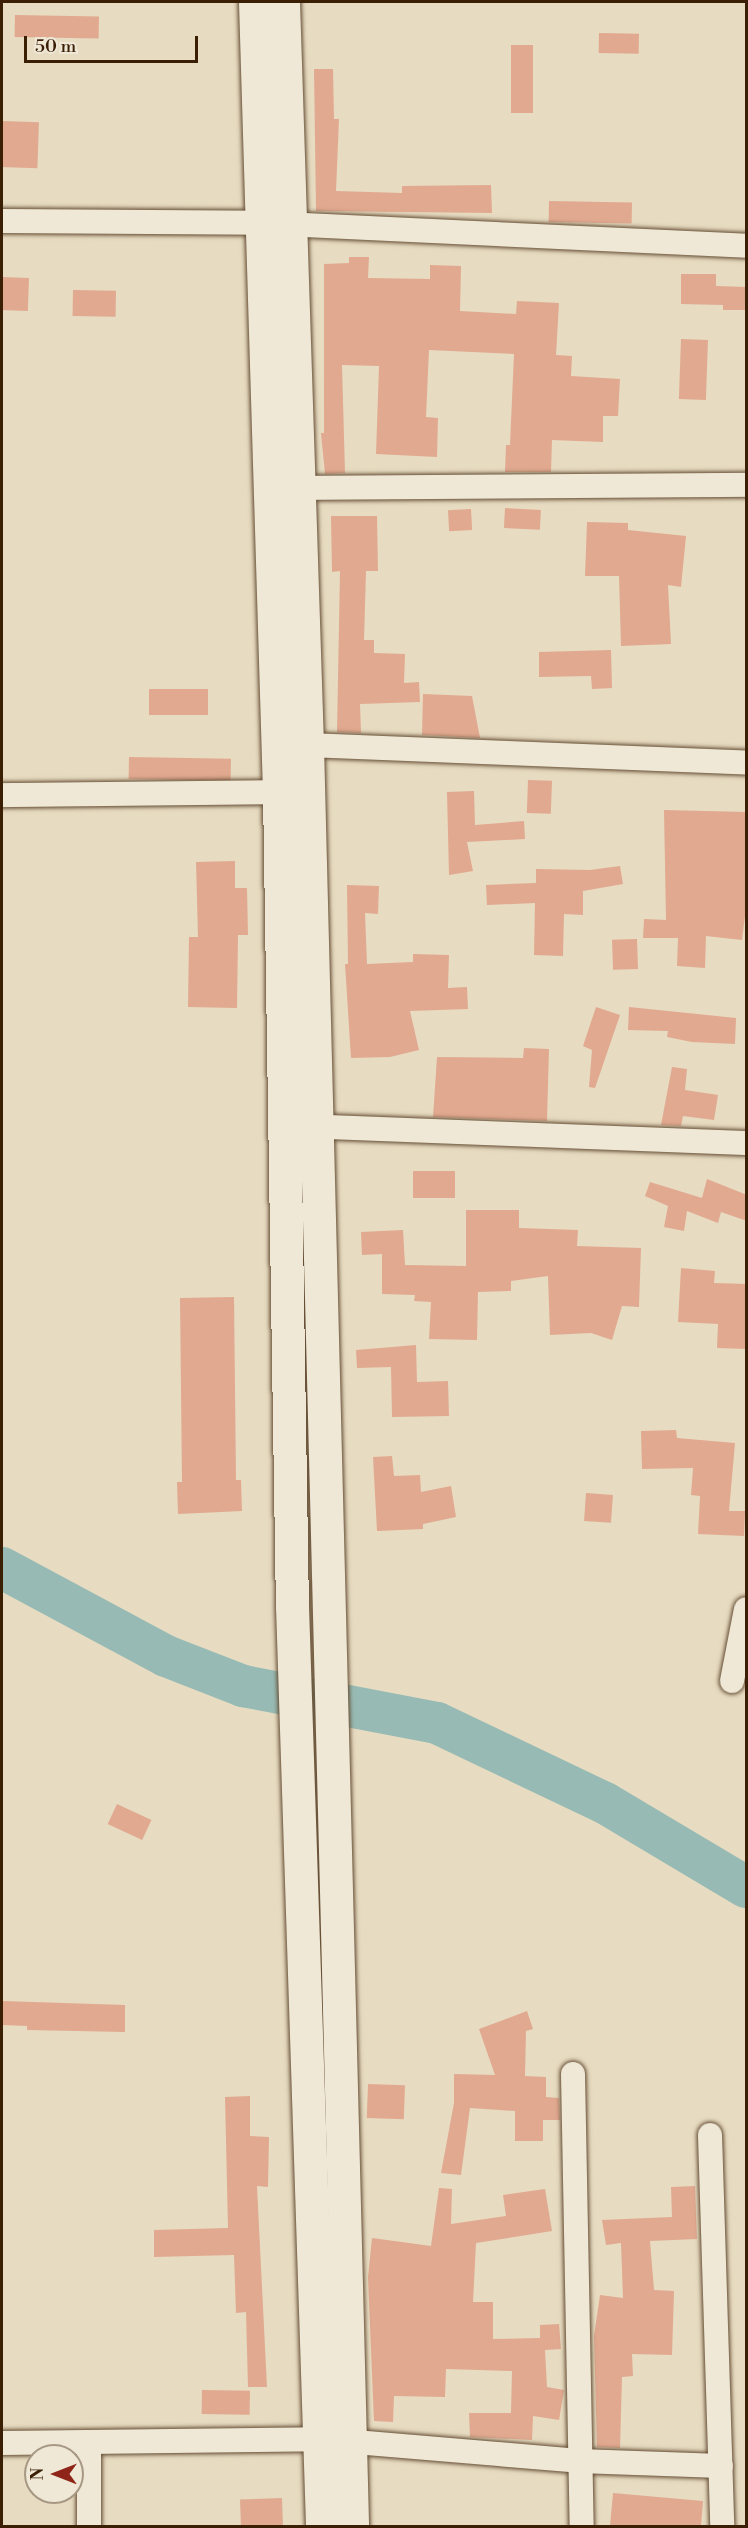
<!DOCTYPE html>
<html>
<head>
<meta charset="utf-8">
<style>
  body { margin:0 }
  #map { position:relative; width:748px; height:2528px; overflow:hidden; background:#e7dbc1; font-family:"Libre Bodoni",serif }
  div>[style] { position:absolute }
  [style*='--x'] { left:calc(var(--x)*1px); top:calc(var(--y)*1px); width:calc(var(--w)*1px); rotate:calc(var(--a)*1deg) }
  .river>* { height:42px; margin:-21px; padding:0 21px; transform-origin:21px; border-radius:21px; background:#97bbb4 }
  .building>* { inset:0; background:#e1a990; transform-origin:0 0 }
  .roads { filter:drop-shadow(0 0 2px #654e34) drop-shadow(0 0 2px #654e34) }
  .street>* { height:24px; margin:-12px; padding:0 12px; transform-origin:12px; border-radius:12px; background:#efe8d7 }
  .secondary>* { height:33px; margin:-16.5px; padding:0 16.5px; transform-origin:16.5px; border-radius:16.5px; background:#efe8d7 }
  span { translate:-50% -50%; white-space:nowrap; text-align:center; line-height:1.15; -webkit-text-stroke:4.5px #efe8d7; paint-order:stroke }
  .frame { position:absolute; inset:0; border:3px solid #3a1f05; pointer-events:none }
  .north { position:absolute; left:24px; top:2444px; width:60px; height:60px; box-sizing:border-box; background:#efe8d7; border:2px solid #a79883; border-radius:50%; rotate:270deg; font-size:16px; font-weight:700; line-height:24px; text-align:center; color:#3a1f05 }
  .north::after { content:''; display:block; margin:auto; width:21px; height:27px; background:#8f2418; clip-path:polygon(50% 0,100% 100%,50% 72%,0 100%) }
  .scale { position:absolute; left:24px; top:36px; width:174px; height:27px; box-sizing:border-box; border:3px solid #3a1f05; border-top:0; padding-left:8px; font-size:18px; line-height:21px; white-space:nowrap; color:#3a1f05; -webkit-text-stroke:4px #efe8d7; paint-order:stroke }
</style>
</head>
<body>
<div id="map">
  <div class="river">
    <i style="--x:2;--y:1568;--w:186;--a:28.2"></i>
    <i style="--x:166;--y:1656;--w:83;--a:21.3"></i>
    <i style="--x:243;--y:1686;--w:197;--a:10.8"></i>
    <i style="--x:437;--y:1723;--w:186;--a:25.5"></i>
    <i style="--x:605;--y:1803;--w:164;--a:30.8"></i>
  </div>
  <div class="building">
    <i style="left:15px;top:15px;width:84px;height:22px;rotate:1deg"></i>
    <i style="left:599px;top:33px;width:40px;height:20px;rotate:1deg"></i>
    <i style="left:511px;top:45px;width:22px;height:68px"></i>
    <i style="clip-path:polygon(314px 69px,333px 69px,334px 119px,339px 119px,336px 191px,402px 193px,402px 186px,491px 185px,492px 213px,316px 211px)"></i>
    <i style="left:2px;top:121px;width:37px;height:46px;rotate:2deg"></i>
    <i style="left:549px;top:201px;width:83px;height:21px;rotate:1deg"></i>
    <i style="clip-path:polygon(349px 257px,369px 257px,368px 278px,430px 279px,430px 265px,461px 266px,460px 311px,516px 314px,517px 301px,559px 303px,556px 355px,572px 356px,571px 376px,620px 379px,618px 416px,603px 416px,603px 442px,552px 440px,551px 472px,505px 472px,506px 445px,510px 445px,514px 354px,429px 350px,426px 417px,438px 418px,437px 457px,376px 454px,379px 366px,342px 365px,345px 473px,325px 474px,321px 433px,324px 433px,324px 264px,349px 263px)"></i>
    <i style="clip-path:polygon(681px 274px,716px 274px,716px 286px,747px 287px,747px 310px,723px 310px,723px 305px,681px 304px)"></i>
    <i style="left:2px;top:277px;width:27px;height:33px;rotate:2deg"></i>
    <i style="left:73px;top:290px;width:43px;height:26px;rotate:1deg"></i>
    <i style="left:681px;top:339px;width:27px;height:60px;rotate:2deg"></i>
    <i style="left:505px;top:508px;width:36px;height:20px;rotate:3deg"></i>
    <i style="left:471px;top:509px;width:21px;height:23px;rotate:87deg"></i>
    <i style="clip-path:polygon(331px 516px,377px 516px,378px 571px,366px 571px,364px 640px,374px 640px,374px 653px,405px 654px,404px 683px,419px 682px,420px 702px,360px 704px,361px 733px,337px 732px,340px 571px,332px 572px)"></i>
    <i style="clip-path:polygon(587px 522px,628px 523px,628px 530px,686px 536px,681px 587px,668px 585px,671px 644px,621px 646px,619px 576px,585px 576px)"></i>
    <i style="clip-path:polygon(611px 650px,612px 688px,592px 689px,591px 676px,539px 677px,539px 652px)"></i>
    <i style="left:149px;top:689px;width:59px;height:26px"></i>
    <i style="clip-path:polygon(423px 694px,472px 696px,480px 738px,422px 735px)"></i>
    <i style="left:129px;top:757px;width:102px;height:22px;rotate:1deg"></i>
    <i style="left:528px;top:780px;width:24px;height:33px;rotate:2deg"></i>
    <i style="clip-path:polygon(474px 791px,475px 825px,524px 821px,525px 839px,467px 842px,473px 871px,449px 875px,447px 792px)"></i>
    <i style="clip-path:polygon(664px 810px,747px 812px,747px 900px,742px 940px,706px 936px,705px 968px,677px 966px,678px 938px,643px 938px,644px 919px,666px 920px)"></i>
    <i style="clip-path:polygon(235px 861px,235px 888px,247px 888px,248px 935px,238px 935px,237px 1008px,188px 1007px,189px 937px,198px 937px,196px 862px)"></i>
    <i style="clip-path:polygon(620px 866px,623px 884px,583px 891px,583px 915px,564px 914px,563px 956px,534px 955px,535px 903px,487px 905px,486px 885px,536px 883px,536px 869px,590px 870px)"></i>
    <i style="clip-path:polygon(347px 885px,379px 886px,378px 914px,365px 913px,367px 964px,413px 962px,413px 954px,449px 955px,448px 988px,467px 987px,468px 1009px,410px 1011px,419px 1050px,390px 1057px,351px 1058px,345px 964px,348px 964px)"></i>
    <i style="left:637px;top:939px;width:30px;height:25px;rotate:88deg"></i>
    <i style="clip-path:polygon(596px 1007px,620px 1015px,595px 1088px,589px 1087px,592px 1050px,583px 1046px)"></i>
    <i style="clip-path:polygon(629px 1007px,736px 1018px,735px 1044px,692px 1042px,667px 1037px,668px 1031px,628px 1030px)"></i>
    <i style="clip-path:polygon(524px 1048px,549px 1049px,547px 1121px,433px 1117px,437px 1057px,523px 1058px)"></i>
    <i style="clip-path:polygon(672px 1067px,687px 1069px,685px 1090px,718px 1095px,714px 1120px,683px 1116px,681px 1126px,661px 1125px)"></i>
    <i style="left:413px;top:1171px;width:42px;height:27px"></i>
    <i style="clip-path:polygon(707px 1179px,747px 1195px,747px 1221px,721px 1212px,718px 1223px,687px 1211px,684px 1231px,664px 1227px,668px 1206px,645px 1196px,650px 1182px,702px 1198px)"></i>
    <i style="clip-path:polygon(466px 1210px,519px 1210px,519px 1228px,578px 1230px,577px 1246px,641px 1248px,639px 1307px,622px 1306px,612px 1340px,591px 1333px,550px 1335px,548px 1276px,511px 1281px,511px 1291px,478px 1292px,477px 1340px,429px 1339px,431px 1302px,414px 1301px,415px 1295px,382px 1294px,382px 1254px,362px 1255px,361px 1232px,403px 1230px,405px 1265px,466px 1266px)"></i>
    <i style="clip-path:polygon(681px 1268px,715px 1271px,714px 1283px,747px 1284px,747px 1349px,717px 1348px,718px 1324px,678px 1322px)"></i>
    <i style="clip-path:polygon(234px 1297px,236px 1480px,241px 1480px,242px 1511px,178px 1514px,177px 1482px,182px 1482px,180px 1298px)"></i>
    <i style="clip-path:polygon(416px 1345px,417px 1382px,448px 1381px,449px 1416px,392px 1417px,391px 1367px,357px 1368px,356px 1350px)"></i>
    <i style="clip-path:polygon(676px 1430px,677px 1438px,735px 1443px,729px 1511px,745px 1511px,744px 1536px,698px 1534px,700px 1496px,691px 1495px,693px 1468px,642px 1469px,641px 1431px)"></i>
    <i style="clip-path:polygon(392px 1456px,394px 1476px,420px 1475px,421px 1492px,451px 1486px,456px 1517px,423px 1524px,423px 1529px,377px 1531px,373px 1457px)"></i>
    <i style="left:586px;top:1493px;width:27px;height:28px;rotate:4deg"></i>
    <i style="left:117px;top:1804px;width:38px;height:22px;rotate:25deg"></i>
    <i style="clip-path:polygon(2px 2001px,125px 2005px,125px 2032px,27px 2030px,27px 2026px,2px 2025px)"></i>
    <i style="clip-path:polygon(527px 2011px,533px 2029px,526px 2031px,525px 2076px,546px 2077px,546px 2097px,559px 2098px,560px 2120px,543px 2120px,543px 2141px,515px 2141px,515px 2111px,470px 2108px,461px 2175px,441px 2173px,454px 2103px,454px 2074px,495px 2075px,479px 2029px)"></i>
    <i style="left:368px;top:2084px;width:37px;height:34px;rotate:2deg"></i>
    <i style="clip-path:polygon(250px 2096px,250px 2136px,269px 2137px,268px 2187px,257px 2186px,267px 2387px,248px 2387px,246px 2312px,236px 2313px,234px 2255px,154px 2257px,154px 2230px,228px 2228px,225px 2097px)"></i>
    <i style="clip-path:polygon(695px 2186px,697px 2239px,650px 2241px,654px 2290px,674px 2291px,672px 2355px,632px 2354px,633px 2376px,622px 2377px,620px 2448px,597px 2447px,594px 2336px,600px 2295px,623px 2298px,621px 2243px,606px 2245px,602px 2220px,672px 2217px,671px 2187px)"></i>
    <i style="clip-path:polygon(439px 2188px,452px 2189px,451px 2224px,506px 2216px,503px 2195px,545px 2189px,552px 2231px,476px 2243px,473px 2302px,493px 2302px,493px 2339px,540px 2338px,540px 2325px,559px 2324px,561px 2349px,545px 2350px,547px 2387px,564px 2390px,559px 2420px,533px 2416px,532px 2440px,470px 2437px,469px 2413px,511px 2413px,512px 2371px,446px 2369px,445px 2397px,394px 2396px,393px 2422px,374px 2421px,368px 2277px,372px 2238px,431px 2246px)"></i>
    <i style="left:202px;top:2390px;width:48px;height:24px;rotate:1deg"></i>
    <i style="clip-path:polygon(613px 2493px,703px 2501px,701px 2526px,610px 2526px)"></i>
    <i style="left:282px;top:2498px;width:28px;height:42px;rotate:88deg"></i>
  </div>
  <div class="roads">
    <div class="street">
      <i style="--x:2;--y:221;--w:260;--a:0.4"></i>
      <i style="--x:262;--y:223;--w:485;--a:2.7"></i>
      <i style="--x:299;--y:488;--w:447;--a:-0.4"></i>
      <i style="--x:307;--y:745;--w:439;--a:2.3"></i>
      <i style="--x:2;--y:795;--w:277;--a:-0.6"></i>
      <i style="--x:301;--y:1126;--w:445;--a:2.2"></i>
      <i style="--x:732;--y:1681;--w:73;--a:-79"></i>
      <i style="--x:573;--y:2074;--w:452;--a:88.9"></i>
      <i style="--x:710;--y:2135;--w:391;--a:88.2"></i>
      <i style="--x:2;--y:2443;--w:317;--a:-0.7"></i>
      <i style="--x:319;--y:2439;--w:261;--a:4.8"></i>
      <i style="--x:579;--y:2461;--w:142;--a:2"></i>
      <i style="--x:89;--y:2443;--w:83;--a:90"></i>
    </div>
    <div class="secondary">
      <i style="--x:255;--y:2;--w:790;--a:88.26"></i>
      <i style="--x:279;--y:792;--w:814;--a:89.09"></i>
      <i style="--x:292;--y:1606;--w:920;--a:88.13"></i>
      <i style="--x:283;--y:2;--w:743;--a:88.15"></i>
      <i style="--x:307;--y:745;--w:1782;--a:88.55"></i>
    </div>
  </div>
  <div class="frame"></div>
  <div class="north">N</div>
  <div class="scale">50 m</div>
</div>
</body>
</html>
